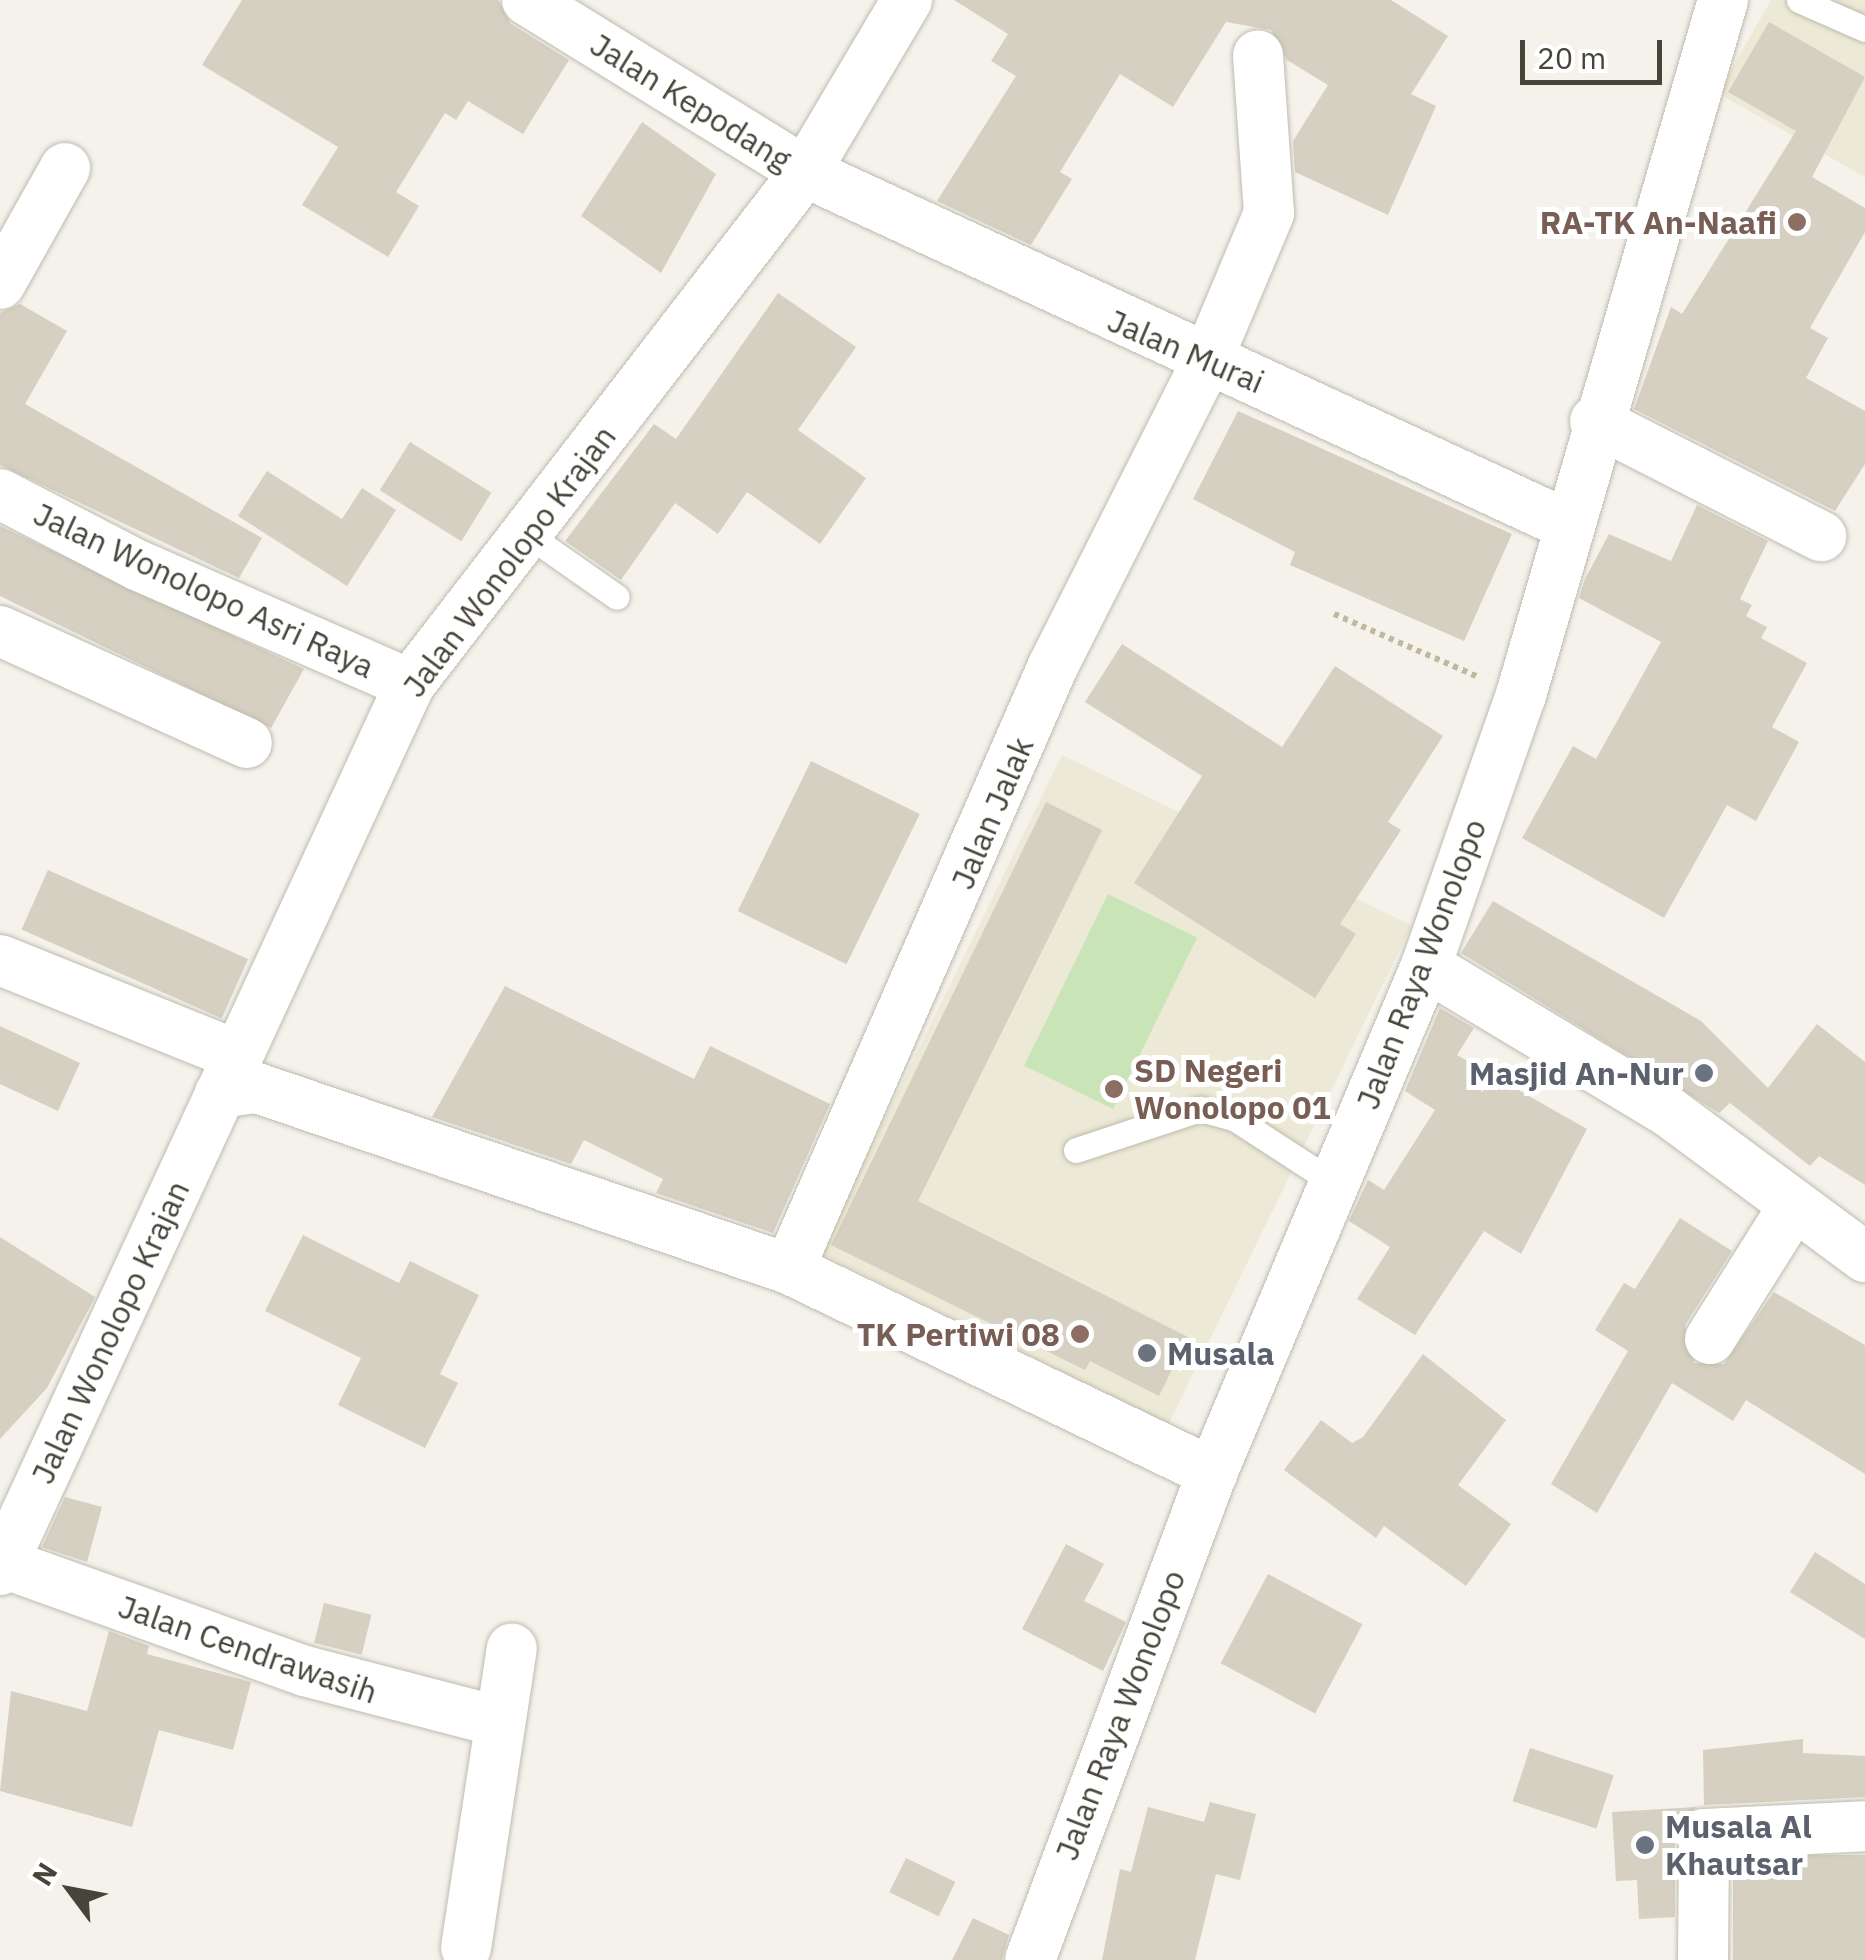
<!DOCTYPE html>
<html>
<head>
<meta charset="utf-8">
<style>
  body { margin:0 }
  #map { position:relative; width:1865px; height:1960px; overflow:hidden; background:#f4f2eb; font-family:"IBM Plex Sans",sans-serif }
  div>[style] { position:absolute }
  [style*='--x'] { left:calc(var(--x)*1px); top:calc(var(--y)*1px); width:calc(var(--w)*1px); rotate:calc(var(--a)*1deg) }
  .education>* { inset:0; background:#ece9d6; transform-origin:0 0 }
  .green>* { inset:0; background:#c9e4b7; transform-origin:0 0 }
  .building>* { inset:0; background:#d5d0c1; transform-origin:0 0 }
  .path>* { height:6px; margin-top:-3px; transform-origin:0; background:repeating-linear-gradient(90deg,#bfb9a0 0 5px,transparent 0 10px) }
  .roads { filter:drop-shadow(0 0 2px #bfbbae) drop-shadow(0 0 2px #bfbbae) }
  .service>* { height:25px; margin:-12.5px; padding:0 12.5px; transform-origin:12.5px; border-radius:12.5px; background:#fff }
  .minor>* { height:50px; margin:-25px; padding:0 25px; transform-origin:25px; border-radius:25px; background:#fff }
  .dots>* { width:28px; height:28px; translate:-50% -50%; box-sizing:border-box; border:5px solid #fff; border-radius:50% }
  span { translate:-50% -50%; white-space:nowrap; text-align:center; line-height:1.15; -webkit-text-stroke:10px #fff; paint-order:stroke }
  .street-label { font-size:32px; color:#474439 }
  .education-label { font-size:32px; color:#785e54; font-weight:700 }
  .right { translate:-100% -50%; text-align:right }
  .left { translate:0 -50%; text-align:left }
  .worship-label { font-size:32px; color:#5b616d; font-weight:700 }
  .north { position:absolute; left:20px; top:1840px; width:100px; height:100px; -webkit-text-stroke:8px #fff; paint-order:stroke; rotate:302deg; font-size:28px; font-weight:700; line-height:40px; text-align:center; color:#474439 }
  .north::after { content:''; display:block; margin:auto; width:35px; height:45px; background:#474439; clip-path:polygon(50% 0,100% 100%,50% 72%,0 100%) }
  .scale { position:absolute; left:1520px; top:40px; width:142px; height:45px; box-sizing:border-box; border:5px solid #474439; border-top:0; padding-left:12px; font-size:30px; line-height:35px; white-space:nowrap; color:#474439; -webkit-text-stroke:8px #fff; paint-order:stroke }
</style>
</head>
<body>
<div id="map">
  <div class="education">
    <i style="clip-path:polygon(1771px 0,1865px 0,1865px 177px,1718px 93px)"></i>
    <i style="left:1062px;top:755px;width:389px;height:554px;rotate:26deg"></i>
  </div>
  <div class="green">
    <i style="left:1108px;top:894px;width:99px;height:191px;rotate:26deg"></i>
  </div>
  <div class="building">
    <i style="clip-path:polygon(242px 0,498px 0,511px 24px,569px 60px,523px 134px,468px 101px,456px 120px,445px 113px,396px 192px,419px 206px,388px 257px,302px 205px,338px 147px,202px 65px)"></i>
    <i style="clip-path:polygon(954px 0,1391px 0,1448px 36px,1411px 94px,1436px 106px,1388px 215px,1295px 172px,1293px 141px,1328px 85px,1287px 60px,1271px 30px,1226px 22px,1173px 107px,1120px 74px,1060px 172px,1072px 179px,1031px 245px,937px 201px,1016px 76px,991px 61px,1008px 34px)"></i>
    <i style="clip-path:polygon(1769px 22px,1865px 77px,1812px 177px,1865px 208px,1865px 232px,1810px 328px,1828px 338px,1806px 378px,1865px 411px,1865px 464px,1835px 511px,1634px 409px,1671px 307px,1682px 314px,1796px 131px,1728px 92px)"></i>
    <i style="clip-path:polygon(642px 122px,716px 174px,661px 273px,581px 216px)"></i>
    <i style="clip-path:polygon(778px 293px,856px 347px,798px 430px,866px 478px,820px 544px,747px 492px,718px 534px,675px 503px,621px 580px,565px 541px,654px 424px,676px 439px)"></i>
    <i style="clip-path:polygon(20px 304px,67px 331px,25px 404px,262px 538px,239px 578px,0 465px,0 313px)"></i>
    <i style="clip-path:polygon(1238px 411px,1512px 534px,1464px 641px,1290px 565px,1295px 552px,1193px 499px)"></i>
    <i style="left:410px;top:442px;width:96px;height:57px;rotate:32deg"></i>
    <i style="clip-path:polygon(267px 471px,342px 519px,362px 488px,396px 510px,347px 586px,238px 516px)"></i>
    <i style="clip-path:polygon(1697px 505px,1768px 541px,1740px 599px,1752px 605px,1746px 616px,1767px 627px,1761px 638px,1807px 663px,1772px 727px,1799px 742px,1756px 821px,1727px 805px,1664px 918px,1522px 838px,1573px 746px,1596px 759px,1661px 642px,1579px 598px,1585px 579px,1609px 534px,1671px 561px)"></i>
    <i style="clip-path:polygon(0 526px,304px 669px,271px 728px,0 596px)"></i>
    <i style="clip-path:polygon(1122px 644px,1282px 747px,1335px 666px,1443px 736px,1388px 822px,1401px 830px,1340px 924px,1356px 934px,1315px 998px,1134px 883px,1202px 776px,1085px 702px)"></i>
    <i style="left:811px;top:761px;width:121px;height:167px;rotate:26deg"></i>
    <i style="clip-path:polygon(1046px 802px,1102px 830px,918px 1201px,1188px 1337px,1159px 1396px,1090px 1361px,1085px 1370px,831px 1245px)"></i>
    <i style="left:48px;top:870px;width:219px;height:65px;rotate:24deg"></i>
    <i style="clip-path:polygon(1493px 901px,1701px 1021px,1768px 1088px,1817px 1024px,1865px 1062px,1865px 1185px,1819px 1156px,1810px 1166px,1730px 1103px,1719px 1113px,1461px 953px)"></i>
    <i style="clip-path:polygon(505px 986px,694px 1079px,710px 1046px,830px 1104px,773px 1233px,656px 1193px,663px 1179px,584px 1140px,571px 1164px,432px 1117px)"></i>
    <i style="clip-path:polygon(1440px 1008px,1474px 1028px,1457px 1055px,1587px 1129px,1521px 1254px,1484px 1231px,1415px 1335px,1357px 1299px,1390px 1247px,1349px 1221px,1368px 1180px,1384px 1190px,1435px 1110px,1405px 1091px)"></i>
    <i style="clip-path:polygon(0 1026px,80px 1063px,58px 1111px,0 1084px)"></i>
    <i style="clip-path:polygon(1680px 1218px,1732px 1251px,1685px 1325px,1694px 1363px,1724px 1364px,1774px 1292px,1865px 1345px,1865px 1474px,1746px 1400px,1733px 1421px,1672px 1383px,1597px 1513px,1551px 1484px,1628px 1351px,1595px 1330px,1624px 1283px,1635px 1289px)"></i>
    <i style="clip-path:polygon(303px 1235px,399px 1283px,410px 1261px,479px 1295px,440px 1374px,458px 1383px,425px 1448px,338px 1405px,361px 1358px,265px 1311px)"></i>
    <i style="clip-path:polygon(0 1237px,95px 1297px,47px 1388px,0 1439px)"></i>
    <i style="clip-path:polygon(1423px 1354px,1506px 1420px,1458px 1485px,1511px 1524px,1466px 1586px,1384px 1526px,1376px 1538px,1284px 1470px,1321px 1420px,1352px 1443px,1363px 1437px)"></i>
    <i style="clip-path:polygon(65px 1497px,102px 1507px,87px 1562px,42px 1547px)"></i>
    <i style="clip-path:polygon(1066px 1544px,1104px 1564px,1084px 1601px,1126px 1622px,1103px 1671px,1022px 1629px)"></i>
    <i style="clip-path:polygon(1815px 1552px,1865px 1584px,1865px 1639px,1790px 1592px)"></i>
    <i style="left:1268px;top:1574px;width:107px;height:101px;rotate:28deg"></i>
    <i style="left:324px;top:1603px;width:49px;height:41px;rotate:14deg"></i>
    <i style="clip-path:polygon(109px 1631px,149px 1646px,147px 1654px,251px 1682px,233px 1750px,159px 1730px,132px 1827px,0 1791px,11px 1691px,87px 1711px)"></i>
    <i style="clip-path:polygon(1803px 1739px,1803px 1753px,1865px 1756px,1865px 1797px,1704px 1805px,1703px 1750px)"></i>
    <i style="left:1530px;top:1748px;width:88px;height:56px;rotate:18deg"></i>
    <i style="clip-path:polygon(1210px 1802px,1256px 1814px,1240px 1880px,1216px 1874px,1195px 1960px,1102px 1960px,1120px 1869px,1131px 1872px,1148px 1807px,1204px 1822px)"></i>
    <i style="clip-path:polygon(1696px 1807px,1675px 1833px,1675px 1917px,1639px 1919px,1637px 1880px,1616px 1881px,1612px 1812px)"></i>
    <i style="left:1865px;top:1855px;width:105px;height:132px;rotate:90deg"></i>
    <i style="left:906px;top:1858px;width:55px;height:38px;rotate:26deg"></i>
    <i style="clip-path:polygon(973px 1918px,1009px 1935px,1002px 1960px,952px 1960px)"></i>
  </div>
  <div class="path">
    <i style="--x:1334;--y:614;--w:157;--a:23.6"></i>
  </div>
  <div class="roads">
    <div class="service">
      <i style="--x:1799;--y:0;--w:72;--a:23.7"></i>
      <i style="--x:528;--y:535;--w:108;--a:34.9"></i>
      <i style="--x:1076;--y:1150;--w:131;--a:-18.3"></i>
      <i style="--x:1200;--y:1109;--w:35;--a:15"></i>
      <i style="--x:1234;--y:1118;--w:119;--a:33"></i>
    </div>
    <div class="minor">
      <i style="--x:527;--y:0;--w:327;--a:31.7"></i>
      <i style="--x:805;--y:172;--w:841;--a:24.83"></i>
      <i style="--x:0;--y:284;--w:133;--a:-60.7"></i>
      <i style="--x:1595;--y:421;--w:254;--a:27"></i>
      <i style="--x:0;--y:494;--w:154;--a:27.4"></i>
      <i style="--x:137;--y:565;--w:298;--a:23.6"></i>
      <i style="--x:0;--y:631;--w:271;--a:24.4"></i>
      <i style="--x:0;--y:960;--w:238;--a:21.9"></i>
      <i style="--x:221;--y:1049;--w:18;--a:52"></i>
      <i style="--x:1426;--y:966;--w:283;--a:31"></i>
      <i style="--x:1669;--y:1112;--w:244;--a:36.5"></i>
      <i style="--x:220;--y:1093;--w:37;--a:-8"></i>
      <i style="--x:257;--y:1088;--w:562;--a:18.79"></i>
      <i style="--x:789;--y:1269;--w:470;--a:25.7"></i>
      <i style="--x:789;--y:1269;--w:658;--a:-66.36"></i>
      <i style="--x:1053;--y:666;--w:339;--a:-63.2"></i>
      <i style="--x:1206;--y:363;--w:163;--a:-67.2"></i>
      <i style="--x:1269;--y:213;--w:158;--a:-94"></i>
      <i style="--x:1710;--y:1339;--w:154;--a:-57.8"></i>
      <i style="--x:3;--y:1563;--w:321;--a:19.7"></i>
      <i style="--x:305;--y:1671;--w:198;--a:14.6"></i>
      <i style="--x:0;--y:1570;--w:976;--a:-65.17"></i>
      <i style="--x:410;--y:684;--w:647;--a:-52.35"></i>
      <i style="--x:805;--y:172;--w:200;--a:-59.3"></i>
      <i style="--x:466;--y:1948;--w:303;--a:-81.3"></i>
      <i style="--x:1030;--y:1960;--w:520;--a:-69.51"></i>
      <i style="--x:1212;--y:1473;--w:550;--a:-67.12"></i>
      <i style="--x:1426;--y:966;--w:287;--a:-70.7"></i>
      <i style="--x:1521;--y:695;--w:724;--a:-73.79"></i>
      <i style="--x:1703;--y:1960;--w:126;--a:-89.5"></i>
      <i style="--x:1704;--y:1834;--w:161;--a:-2.8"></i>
    </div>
  </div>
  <div class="dots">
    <i style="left:1797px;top:222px;background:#8d6e63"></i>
    <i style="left:1704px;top:1073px;background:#6b7280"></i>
    <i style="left:1114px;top:1089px;background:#8d6e63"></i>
    <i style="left:1080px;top:1334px;background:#8d6e63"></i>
    <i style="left:1147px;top:1353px;background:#6b7280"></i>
    <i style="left:1645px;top:1845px;background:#6b7280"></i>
  </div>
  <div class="street-label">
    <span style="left:691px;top:102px;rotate:32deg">Jalan Kepodang</span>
    <span style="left:1186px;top:351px;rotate:23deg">Jalan Murai</span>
    <span style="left:509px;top:561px;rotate:-53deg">Jalan Wonolopo Krajan</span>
    <span style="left:204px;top:590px;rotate:25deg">Jalan Wonolopo Asri Raya</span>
    <span style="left:992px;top:813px;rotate:-67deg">Jalan Jalak</span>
    <span style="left:1421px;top:964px;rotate:-69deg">Jalan Raya Wonolopo</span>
    <span style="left:110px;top:1332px;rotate:-65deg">Jalan Wonolopo Krajan</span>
    <span style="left:248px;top:1649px;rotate:19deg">Jalan Cendrawasih</span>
    <span style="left:1120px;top:1715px;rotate:-69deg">Jalan Raya Wonolopo</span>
  </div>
  <div class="education-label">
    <span class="right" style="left:1777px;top:222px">RA-TK An-Naafi</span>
    <span class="left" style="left:1134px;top:1089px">SD Negeri<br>Wonolopo 01</span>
    <span class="right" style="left:1060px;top:1334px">TK Pertiwi 08</span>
  </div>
  <div class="worship-label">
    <span class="right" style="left:1684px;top:1073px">Masjid An-Nur</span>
    <span class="left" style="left:1167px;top:1353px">Musala</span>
    <span class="left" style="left:1665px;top:1845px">Musala Al<br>Khautsar</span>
  </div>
  <div class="north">N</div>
  <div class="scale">20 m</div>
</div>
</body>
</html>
